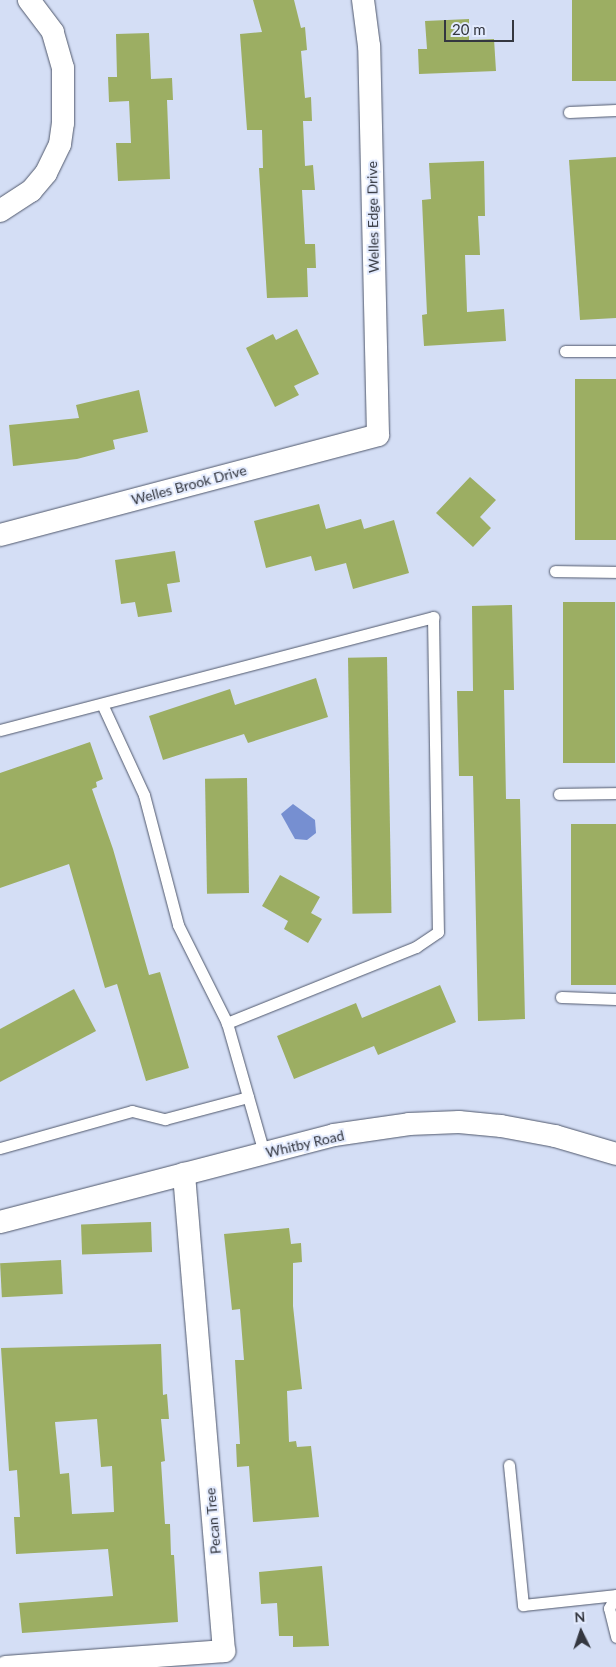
<!DOCTYPE html>
<html>
<head>
<meta charset="utf-8">
<style>
  body { margin:0 }
  #map { position:relative; width:616px; height:1667px; overflow:hidden; background:#d4def5; font-family:Lato,sans-serif }
  div>[style] { position:absolute }
  [style*='--x'] { left:calc(var(--x)*1px); top:calc(var(--y)*1px); width:calc(var(--w)*1px); rotate:calc(var(--a)*1deg) }
  .water>* { inset:0; background:#768fd1 }
  .building>* { inset:0; background:#9cae63; transform-origin:0 0 }
  .roads { filter:drop-shadow(0 0 1px #50586c) drop-shadow(0 0 1px #50586c) }
  .service>* { height:11px; margin:-5.5px; padding:0 5.5px; transform-origin:5.5px; border-radius:5.5px; background:#fff }
  .minor>* { height:22px; margin:-11px; padding:0 11px; transform-origin:11px; border-radius:11px; background:#fff }
  span { translate:-50% -50%; white-space:nowrap; text-align:center; line-height:1.15; -webkit-text-stroke:4px #e3ebfe; paint-order:stroke }
  .street-label { font-size:14px; color:#343740 }
  .north { position:absolute; left:556px; top:1607px; width:50px; height:50px; -webkit-text-stroke:4px #e3ebfe; paint-order:stroke; rotate:356deg; font-size:14px; font-weight:700; line-height:20px; text-align:center; color:#343740 }
  .north::after { content:''; display:block; margin:auto; width:18px; height:22px; background:#343740; clip-path:polygon(50% 0,100% 100%,50% 72%,0 100%) }
  .scale { position:absolute; left:444px; top:20px; width:70px; height:22px; box-sizing:border-box; border:2px solid #343740; border-top:0; padding-left:6px; font-size:15px; line-height:18px; white-space:nowrap; color:#343740; -webkit-text-stroke:4px #e3ebfe; paint-order:stroke }
</style>
</head>
<body>
<div id="map">
  <div class="water">
    <i style="clip-path:polygon(293px 804px,315px 820px,316px 833px,307px 840px,295px 839px,281px 814px)"></i>
  </div>
  <div class="building">
    <i style="clip-path:polygon(253px 0,294px 0,301px 28px,305px 27px,307px 50px,301px 51px,305px 98px,311px 97px,312px 121px,303px 121px,305px 166px,313px 165px,315px 190px,302px 190px,305px 244px,315px 244px,316px 268px,307px 268px,308px 297px,267px 298px,259px 168px,263px 168px,262px 130px,247px 130px,240px 34px,262px 32px)"></i>
    <i style="left:572px;top:0;width:44px;height:81px"></i>
    <i style="clip-path:polygon(469px 19px,469px 40px,494px 39px,496px 71px,419px 74px,418px 49px,427px 49px,425px 21px)"></i>
    <i style="clip-path:polygon(149px 33px,151px 79px,172px 78px,173px 100px,167px 100px,170px 179px,118px 181px,116px 143px,131px 143px,129px 101px,109px 102px,108px 77px,117px 77px,116px 34px)"></i>
    <i style="clip-path:polygon(616px 157px,616px 318px,580px 320px,569px 160px)"></i>
    <i style="clip-path:polygon(484px 161px,485px 216px,478px 216px,480px 255px,465px 255px,467px 312px,504px 309px,506px 341px,424px 346px,422px 315px,427px 314px,422px 200px,431px 199px,429px 163px)"></i>
    <i style="clip-path:polygon(297px 329px,319px 374px,294px 386px,299px 395px,275px 407px,246px 348px,273px 334px,276px 340px)"></i>
    <i style="left:616px;top:379px;width:161px;height:41px;rotate:90deg"></i>
    <i style="clip-path:polygon(139px 390px,148px 432px,113px 440px,115px 449px,77px 459px,13px 466px,9px 425px,79px 418px,76px 405px)"></i>
    <i style="clip-path:polygon(470px 477px,496px 500px,480px 517px,491px 528px,473px 547px,436px 513px)"></i>
    <i style="clip-path:polygon(319px 504px,326px 529px,361px 519px,364px 529px,394px 520px,409px 573px,353px 589px,346px 563px,315px 571px,311px 556px,266px 568px,254px 521px)"></i>
    <i style="clip-path:polygon(175px 551px,180px 582px,167px 584px,172px 612px,138px 617px,135px 602px,121px 604px,115px 560px)"></i>
    <i style="left:615px;top:602px;width:161px;height:52px;rotate:90deg"></i>
    <i style="clip-path:polygon(512px 605px,514px 690px,504px 690px,506px 799px,520px 799px,525px 1019px,478px 1021px,473px 776px,459px 776px,457px 691px,473px 691px,472px 606px)"></i>
    <i style="left:387px;top:657px;width:256px;height:39px;rotate:89deg"></i>
    <i style="clip-path:polygon(316px 678px,328px 717px,248px 743px,244px 734px,163px 760px,149px 716px,230px 689px,235px 705px)"></i>
    <i style="clip-path:polygon(90px 742px,103px 779px,96px 782px,97px 787px,92px 789px,113px 849px,149px 975px,160px 972px,189px 1068px,146px 1081px,117px 984px,105px 988px,69px 864px,0 888px,0 773px)"></i>
    <i style="left:247px;top:778px;width:115px;height:42px;rotate:89deg"></i>
    <i style="left:571px;top:824px;width:45px;height:161px"></i>
    <i style="clip-path:polygon(280px 875px,320px 897px,311px 913px,322px 919px,308px 943px,284px 929px,288px 921px,262px 906px)"></i>
    <i style="clip-path:polygon(440px 985px,456px 1022px,378px 1055px,374px 1046px,294px 1079px,277px 1036px,356px 1003px,362px 1018px)"></i>
    <i style="clip-path:polygon(74px 989px,96px 1031px,0 1082px,0 1029px)"></i>
    <i style="left:151px;top:1222px;width:30px;height:70px;rotate:88deg"></i>
    <i style="clip-path:polygon(289px 1228px,291px 1244px,301px 1243px,302px 1262px,293px 1263px,293px 1306px,302px 1389px,287px 1391px,289px 1442px,296px 1441px,297px 1447px,311px 1446px,319px 1517px,253px 1522px,249px 1466px,237px 1467px,236px 1444px,240px 1444px,235px 1360px,244px 1360px,240px 1309px,232px 1310px,224px 1234px)"></i>
    <i style="left:61px;top:1260px;width:34px;height:61px;rotate:87deg"></i>
    <i style="clip-path:polygon(evenodd,161px 1344px,163px 1395px,167px 1394px,169px 1419px,161px 1419px,165px 1461px,161px 1462px,165px 1524px,170px 1524px,171px 1555px,174px 1555px,178px 1622px,22px 1633px,19px 1603px,113px 1596px,108px 1549px,16px 1554px,14px 1517px,20px 1517px,17px 1470px,9px 1471px,1px 1348px,161px 1344px,97px 1419px,101px 1467px,112px 1466px,114px 1512px,72px 1514px,69px 1473px,60px 1474px,55px 1422px,97px 1419px)"></i>
    <i style="clip-path:polygon(322px 1566px,329px 1646px,293px 1647px,293px 1636px,279px 1636px,277px 1603px,261px 1604px,259px 1572px)"></i>
  </div>
  <div class="roads">
    <div class="service">
      <i style="--x:569;--y:112;--w:47;--a:-2.4"></i>
      <i style="--x:565;--y:351;--w:51;--a:0"></i>
      <i style="--x:555;--y:571;--w:61;--a:0.9"></i>
      <i style="--x:102;--y:704;--w:100;--a:65.2"></i>
      <i style="--x:144;--y:795;--w:134;--a:75.3"></i>
      <i style="--x:178;--y:925;--w:110;--a:63.4"></i>
      <i style="--x:227;--y:1023;--w:135;--a:74.1"></i>
      <i style="--x:0;--y:730;--w:448;--a:-14.6"></i>
      <i style="--x:433;--y:617;--w:315;--a:89.1"></i>
      <i style="--x:438;--y:932;--w:27;--a:146"></i>
      <i style="--x:416;--y:947;--w:204;--a:158.1"></i>
      <i style="--x:559;--y:794;--w:57;--a:-1"></i>
      <i style="--x:561;--y:997;--w:55;--a:2.1"></i>
      <i style="--x:0;--y:1148;--w:137;--a:-15.7"></i>
      <i style="--x:132;--y:1111;--w:34;--a:14"></i>
      <i style="--x:165;--y:1119;--w:86;--a:-14.8"></i>
      <i style="--x:509;--y:1465;--w:141;--a:84.3"></i>
      <i style="--x:523;--y:1605;--w:94;--a:-6.1"></i>
      <i style="--x:616;--y:1595;--w:15;--a:118"></i>
      <i style="--x:609;--y:1608;--w:30;--a:76"></i>
    </div>
    <div class="minor">
      <i style="--x:0;--y:211;--w:37;--a:-33"></i>
      <i style="--x:31;--y:191;--w:23;--a:-50"></i>
      <i style="--x:46;--y:173;--w:32;--a:-64"></i>
      <i style="--x:60;--y:144;--w:21;--a:-82"></i>
      <i style="--x:63;--y:123;--w:55;--a:-90"></i>
      <i style="--x:63;--y:68;--w:37;--a:-106"></i>
      <i style="--x:53;--y:32;--w:40;--a:-127"></i>
      <i style="--x:0;--y:535;--w:391;--a:-14.8"></i>
      <i style="--x:378;--y:435;--w:389;--a:-91.3"></i>
      <i style="--x:369;--y:46;--w:46;--a:-97.4"></i>
      <i style="--x:0;--y:1222;--w:345;--a:-14.6"></i>
      <i style="--x:334;--y:1135;--w:76;--a:-8.3"></i>
      <i style="--x:409;--y:1124;--w:50;--a:-2.3"></i>
      <i style="--x:459;--y:1122;--w:42;--a:5.4"></i>
      <i style="--x:501;--y:1126;--w:55;--a:10.5"></i>
      <i style="--x:555;--y:1136;--w:64;--a:16.4"></i>
      <i style="--x:6;--y:1667;--w:219;--a:-4.2"></i>
      <i style="--x:224;--y:1651;--w:479;--a:-94.8"></i>
    </div>
  </div>
  <div class="street-label">
    <span style="left:373px;top:217px;rotate:-91deg">Welles Edge Drive</span>
    <span style="left:189px;top:485px;rotate:-15deg">Welles Brook Drive</span>
    <span style="left:305px;top:1144px;rotate:-13deg">Whitby Road</span>
    <span style="left:213px;top:1521px;rotate:-95deg">Pecan Tree</span>
  </div>
  <div class="north">N</div>
  <div class="scale">20 m</div>
</div>
</body>
</html>
